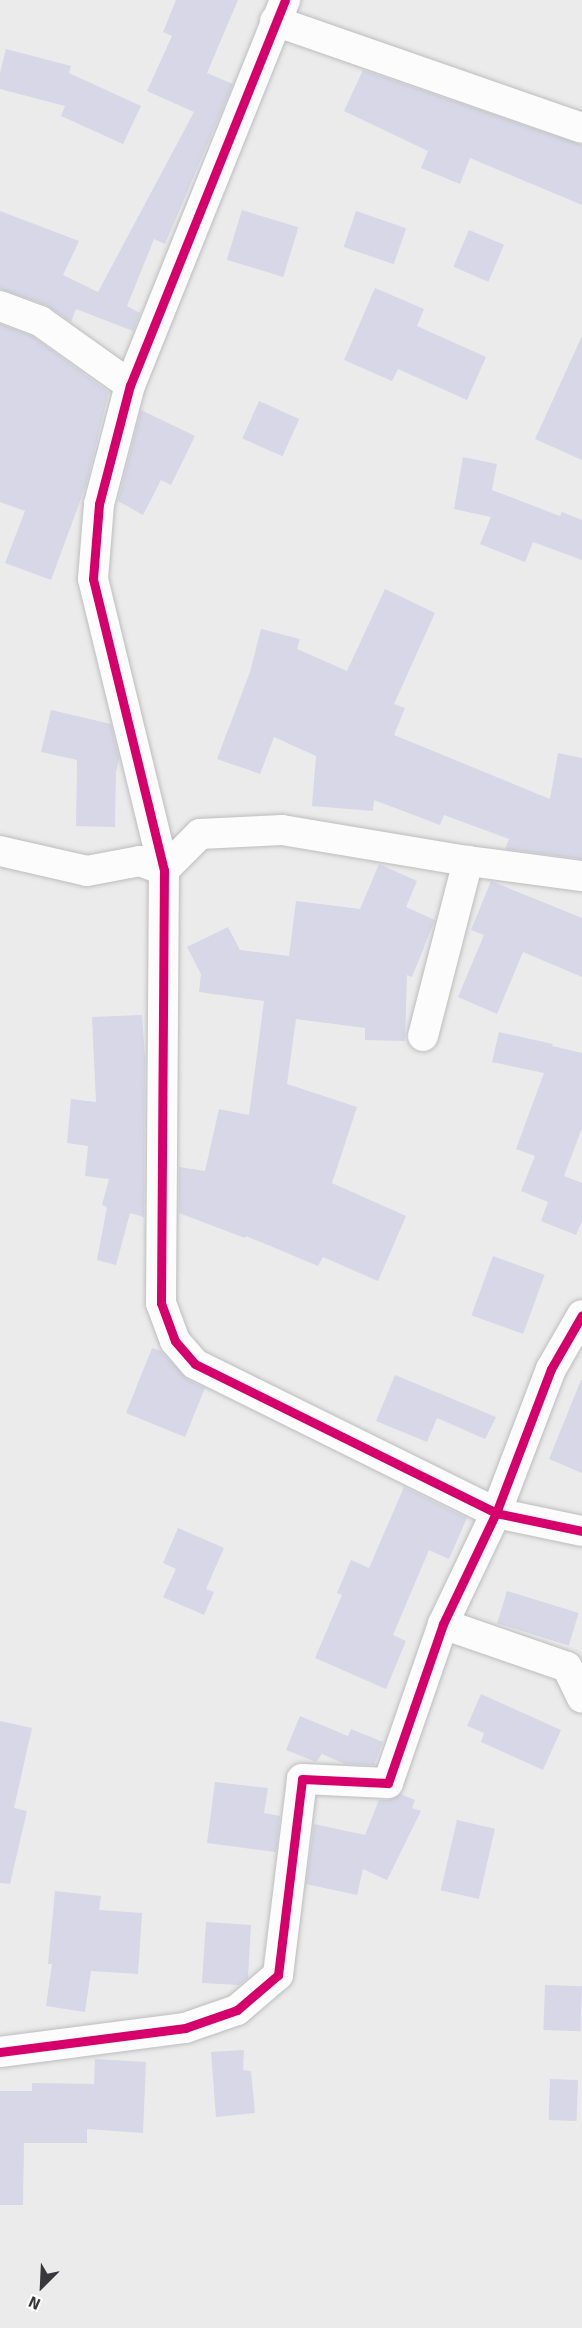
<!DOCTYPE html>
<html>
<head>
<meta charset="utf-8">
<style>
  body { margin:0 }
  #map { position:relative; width:582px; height:2328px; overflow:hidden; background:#ebebec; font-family:Signika,sans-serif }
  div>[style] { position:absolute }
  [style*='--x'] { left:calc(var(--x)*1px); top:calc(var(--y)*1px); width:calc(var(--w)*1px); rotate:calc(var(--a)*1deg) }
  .building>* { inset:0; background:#d7d7e7; transform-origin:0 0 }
  .roads { filter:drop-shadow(0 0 2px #bdbdbe) drop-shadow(0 0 2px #bdbdbe) }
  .minor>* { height:30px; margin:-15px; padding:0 15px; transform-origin:15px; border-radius:15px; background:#fcfcfc }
  .cycleway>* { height:9px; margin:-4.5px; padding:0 4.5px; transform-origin:4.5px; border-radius:4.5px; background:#d6006c }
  span { translate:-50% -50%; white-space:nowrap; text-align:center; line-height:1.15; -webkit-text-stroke:5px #fff; paint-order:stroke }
  .north { position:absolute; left:12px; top:2256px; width:60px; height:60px; -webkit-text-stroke:4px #fff; paint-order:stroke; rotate:204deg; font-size:16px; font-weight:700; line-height:24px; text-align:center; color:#38383a }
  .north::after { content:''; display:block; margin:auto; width:21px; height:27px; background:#38383a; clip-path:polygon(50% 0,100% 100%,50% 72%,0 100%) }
</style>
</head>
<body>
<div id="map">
  <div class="building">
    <i style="clip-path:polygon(176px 0,238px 0,207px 73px,233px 84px,165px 244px,154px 239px,127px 306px,140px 313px,133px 331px,76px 309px,71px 322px,46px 305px,0 289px,0 211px,79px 241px,63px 275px,98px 292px,194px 112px,147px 91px,172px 36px,163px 32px)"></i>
    <i style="clip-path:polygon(6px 49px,71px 66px,69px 73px,141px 106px,123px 144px,61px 116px,65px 106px,0 89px,0 73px)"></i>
    <i style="clip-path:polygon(363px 70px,582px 145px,582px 205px,470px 158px,460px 184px,421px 168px,428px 151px,344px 111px)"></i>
    <i style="left:242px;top:210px;width:59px;height:52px;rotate:17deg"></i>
    <i style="left:356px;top:211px;width:53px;height:38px;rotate:19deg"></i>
    <i style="left:469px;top:230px;width:38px;height:40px;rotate:23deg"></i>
    <i style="clip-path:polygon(375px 288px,424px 309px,417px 326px,486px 357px,467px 400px,398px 369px,392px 381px,344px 360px)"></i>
    <i style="clip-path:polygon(0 324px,32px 336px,109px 392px,86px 485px,51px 580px,5px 563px,25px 511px,0 502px)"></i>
    <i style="clip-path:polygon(582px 336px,582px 460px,535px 439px)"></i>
    <i style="left:259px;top:401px;width:44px;height:41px;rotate:24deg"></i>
    <i style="clip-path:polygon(141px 410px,195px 436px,171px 485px,161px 480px,143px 515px,118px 501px)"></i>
    <i style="clip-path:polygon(463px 457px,497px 464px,492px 490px,560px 516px,562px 512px,582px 520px,582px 560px,533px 542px,525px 562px,480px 544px,491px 517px,454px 509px)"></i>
    <i style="clip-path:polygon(385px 589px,435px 613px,394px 704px,405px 708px,394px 735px,550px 799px,558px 753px,582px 758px,582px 859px,505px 849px,509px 839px,444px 815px,440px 825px,374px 800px,373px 811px,312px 806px,316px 756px,274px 737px,260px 774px,217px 759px,250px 672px,261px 629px,300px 639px,297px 649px,347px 671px)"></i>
    <i style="clip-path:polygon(51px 710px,111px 724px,119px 759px,116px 772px,115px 827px,76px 826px,77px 760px,41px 752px)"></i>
    <i style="clip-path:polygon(379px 864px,417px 881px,406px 907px,435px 920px,412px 977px,407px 975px,405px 1041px,365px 1040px,365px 1028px,296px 1019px,287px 1084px,357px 1107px,332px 1183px,406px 1216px,378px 1281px,323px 1257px,318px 1266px,246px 1236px,245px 1238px,179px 1213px,179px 1167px,205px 1171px,219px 1109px,249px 1115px,264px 1001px,199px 992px,201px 974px,187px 947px,228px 927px,240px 950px,289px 956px,296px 901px,360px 909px)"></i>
    <i style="clip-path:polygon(491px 881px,582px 918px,582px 977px,523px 952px,497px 1014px,458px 997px,484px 935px,471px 930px)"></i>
    <i style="clip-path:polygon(142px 1015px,145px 1058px,144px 1217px,130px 1213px,116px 1265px,97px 1260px,107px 1207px,102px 1205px,109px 1179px,85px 1176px,88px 1146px,67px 1143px,71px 1099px,96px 1102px,92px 1017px)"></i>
    <i style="clip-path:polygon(499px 1032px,553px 1044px,552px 1046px,582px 1053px,582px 1128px,564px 1176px,582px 1183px,582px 1221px,576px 1235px,541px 1221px,548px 1202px,521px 1191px,535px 1156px,516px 1149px,544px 1073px,492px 1062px)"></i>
    <i style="left:493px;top:1256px;width:55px;height:63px;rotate:20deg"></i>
    <i style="clip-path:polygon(152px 1348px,161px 1351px,187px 1379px,205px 1388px,185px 1437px,126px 1413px)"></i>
    <i style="clip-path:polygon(395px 1375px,496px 1417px,485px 1439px,437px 1418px,427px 1442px,376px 1421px)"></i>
    <i style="clip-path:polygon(581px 1380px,582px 1380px,582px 1473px,549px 1459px)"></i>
    <i style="clip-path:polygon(404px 1487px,467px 1518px,449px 1559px,429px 1550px,393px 1635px,406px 1641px,386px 1689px,315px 1658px,342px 1595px,337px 1593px,351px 1560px,369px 1568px)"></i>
    <i style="clip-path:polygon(178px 1528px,224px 1548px,206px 1589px,214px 1592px,204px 1615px,163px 1597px,176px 1569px,163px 1563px)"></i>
    <i style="left:507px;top:1591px;width:75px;height:34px;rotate:17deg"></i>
    <i style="clip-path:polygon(481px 1694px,561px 1730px,543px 1770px,481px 1742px,484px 1733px,467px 1726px)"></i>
    <i style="clip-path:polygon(300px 1716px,348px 1736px,351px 1729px,383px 1742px,374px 1765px,345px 1764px,322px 1754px,316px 1762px,286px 1750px)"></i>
    <i style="clip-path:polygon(0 1721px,32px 1728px,14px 1808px,27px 1811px,10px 1884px,0 1883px)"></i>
    <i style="clip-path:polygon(215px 1782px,268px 1788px,264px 1813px,280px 1816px,276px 1852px,207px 1843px)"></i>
    <i style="clip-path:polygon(400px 1794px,415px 1800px,412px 1808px,421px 1811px,387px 1880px,363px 1869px,357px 1895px,306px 1884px,314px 1824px,365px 1835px,379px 1800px,388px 1800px)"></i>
    <i style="left:457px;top:1820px;width:39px;height:72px;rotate:13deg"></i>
    <i style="clip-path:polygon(55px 1891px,101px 1896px,99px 1910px,142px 1913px,138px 1974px,91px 1971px,85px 2012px,46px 2006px,52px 1964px,48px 1964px)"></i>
    <i style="clip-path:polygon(206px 1922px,251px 1925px,248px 1978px,239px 1985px,202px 1983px)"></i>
    <i style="left:545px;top:1985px;width:37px;height:45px;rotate:2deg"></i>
    <i style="clip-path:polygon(244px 2050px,243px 2070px,251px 2071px,255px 2113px,216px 2117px,211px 2052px)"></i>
    <i style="clip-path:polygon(95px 2059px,146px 2062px,143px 2133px,87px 2129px,87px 2143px,24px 2143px,23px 2205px,0 2205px,0 2091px,32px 2091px,32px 2083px,94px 2084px)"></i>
    <i style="left:550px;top:2079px;width:28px;height:41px;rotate:2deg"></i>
  </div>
  <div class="roads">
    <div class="minor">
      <i style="--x:285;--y:0;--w:415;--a:111.9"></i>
      <i style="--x:130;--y:385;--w:123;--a:104.6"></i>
      <i style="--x:99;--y:504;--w:75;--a:94.6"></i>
      <i style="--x:93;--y:579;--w:300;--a:76.3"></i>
      <i style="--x:164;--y:870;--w:433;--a:90.4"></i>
      <i style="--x:161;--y:1303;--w:40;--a:69.8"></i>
      <i style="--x:175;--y:1341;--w:30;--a:49"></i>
      <i style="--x:195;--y:1364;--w:336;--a:26.3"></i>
      <i style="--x:496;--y:1513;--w:88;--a:11.8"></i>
      <i style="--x:275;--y:21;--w:325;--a:19.2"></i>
      <i style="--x:0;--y:306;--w:43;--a:20.6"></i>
      <i style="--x:40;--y:321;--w:110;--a:35.4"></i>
      <i style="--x:0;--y:851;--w:89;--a:12.9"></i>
      <i style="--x:87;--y:871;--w:54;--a:-10.7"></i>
      <i style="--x:140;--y:861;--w:26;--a:21"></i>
      <i style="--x:164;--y:870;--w:51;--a:-45"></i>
      <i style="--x:200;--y:834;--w:82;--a:-2.8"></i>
      <i style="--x:282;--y:830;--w:189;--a:9.5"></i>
      <i style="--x:468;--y:861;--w:115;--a:7.5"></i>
      <i style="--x:423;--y:1036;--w:181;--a:-75.6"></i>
      <i style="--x:443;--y:1624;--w:131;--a:19.1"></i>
      <i style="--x:567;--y:1667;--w:34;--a:64"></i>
      <i style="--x:0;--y:2052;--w:187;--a:-7.4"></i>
      <i style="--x:185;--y:2028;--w:55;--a:-19.1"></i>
      <i style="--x:237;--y:2010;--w:54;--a:-40.5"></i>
      <i style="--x:278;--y:1975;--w:197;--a:-83"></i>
      <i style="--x:302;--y:1779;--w:86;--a:2.7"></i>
      <i style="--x:388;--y:1783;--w:168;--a:-70.9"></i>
      <i style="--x:443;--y:1624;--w:123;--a:-64.5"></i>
      <i style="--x:496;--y:1513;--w:154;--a:-69.1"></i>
      <i style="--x:551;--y:1369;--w:62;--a:-60.1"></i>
    </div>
  </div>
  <div class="cycleway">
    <i style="--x:285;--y:0;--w:415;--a:111.9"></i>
    <i style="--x:130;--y:385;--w:123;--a:104.6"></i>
    <i style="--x:99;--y:504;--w:75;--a:94.6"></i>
    <i style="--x:93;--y:579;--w:300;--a:76.3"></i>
    <i style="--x:164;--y:870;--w:433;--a:90.4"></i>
    <i style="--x:161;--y:1303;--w:40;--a:69.8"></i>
    <i style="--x:175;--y:1341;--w:30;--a:49"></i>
    <i style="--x:195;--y:1364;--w:336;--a:26.3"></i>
    <i style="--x:496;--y:1513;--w:88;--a:11.8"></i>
    <i style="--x:0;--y:2052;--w:187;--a:-7.4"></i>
    <i style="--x:185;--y:2028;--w:55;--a:-19.1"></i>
    <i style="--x:237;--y:2010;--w:54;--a:-40.5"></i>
    <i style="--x:278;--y:1975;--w:197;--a:-83"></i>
    <i style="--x:302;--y:1779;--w:86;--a:2.7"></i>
    <i style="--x:388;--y:1783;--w:168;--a:-70.9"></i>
    <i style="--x:443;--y:1624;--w:123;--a:-64.5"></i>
    <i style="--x:496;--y:1513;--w:154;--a:-69.1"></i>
    <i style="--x:551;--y:1369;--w:62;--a:-60.1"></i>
  </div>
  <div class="north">N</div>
</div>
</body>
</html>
